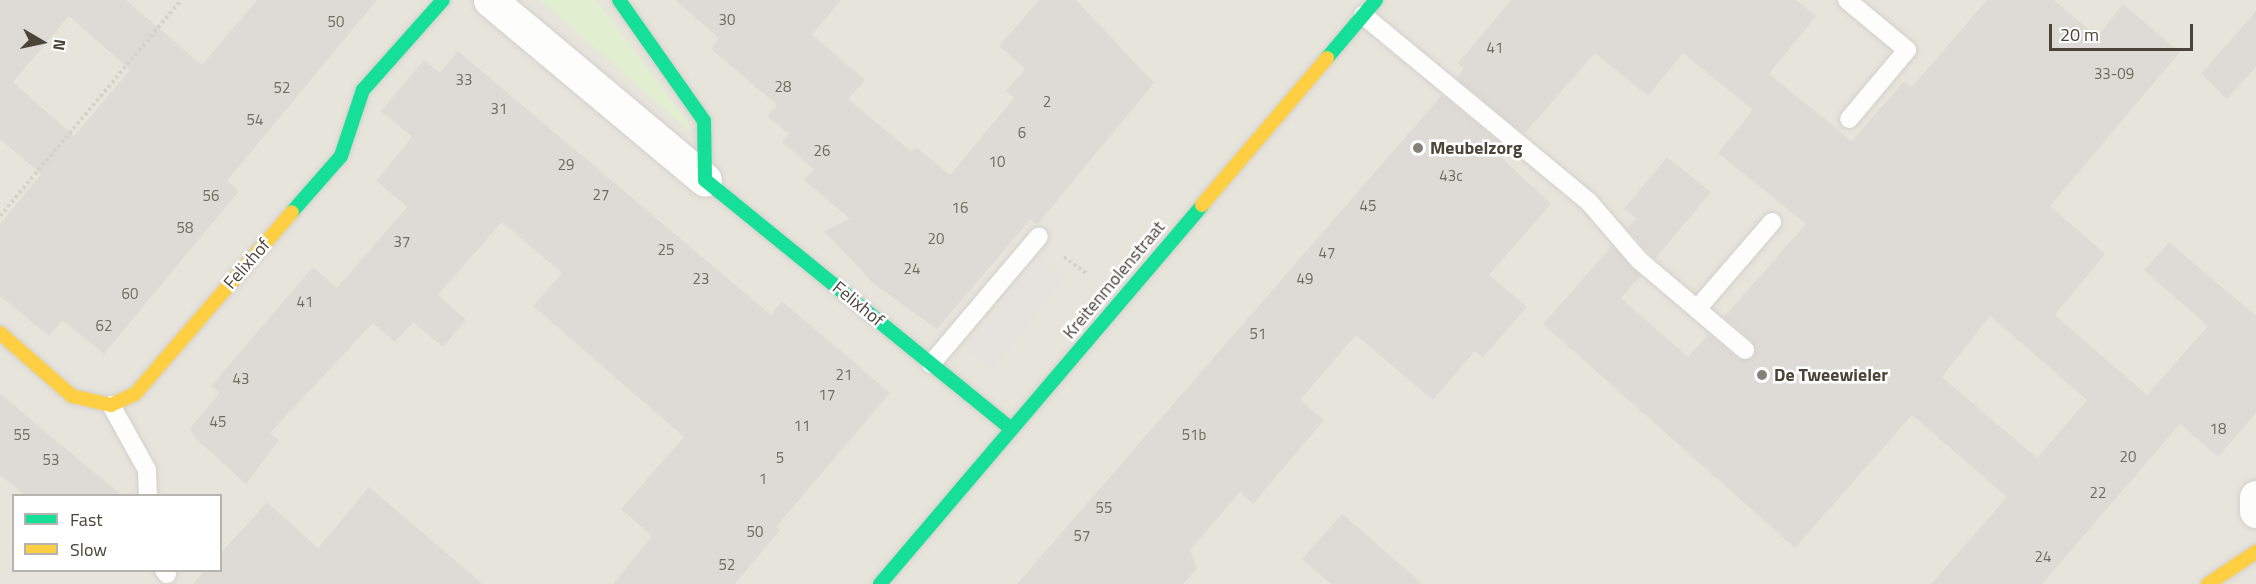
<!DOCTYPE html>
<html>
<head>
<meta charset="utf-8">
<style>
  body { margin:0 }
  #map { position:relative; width:2256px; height:584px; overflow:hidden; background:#f4f2ee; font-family:"Titillium Web",sans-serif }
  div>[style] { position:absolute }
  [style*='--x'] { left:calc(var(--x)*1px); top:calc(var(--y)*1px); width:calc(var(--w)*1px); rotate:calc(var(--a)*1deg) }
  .residential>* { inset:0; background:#e7e4dc }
  .green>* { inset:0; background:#e1eecf }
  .parking>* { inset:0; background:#e6e3df; transform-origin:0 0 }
  .building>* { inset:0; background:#dedbd6 }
  .path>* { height:4px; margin-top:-2px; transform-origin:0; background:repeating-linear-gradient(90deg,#d3d2cc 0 3px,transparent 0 6px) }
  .roads { filter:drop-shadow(0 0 2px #d2d0cb) drop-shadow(0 0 2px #d2d0cb) }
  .lane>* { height:18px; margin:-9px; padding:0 9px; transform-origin:9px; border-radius:9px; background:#fdfdfc }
  .street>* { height:33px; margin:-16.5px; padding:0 16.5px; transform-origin:16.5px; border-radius:16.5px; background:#fdfdfc }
  .fast>* { height:14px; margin:-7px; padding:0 7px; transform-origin:7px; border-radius:7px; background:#16e098 }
  .slow>* { height:14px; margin:-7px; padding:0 7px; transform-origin:7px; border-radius:7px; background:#ffcf43 }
  .dots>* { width:16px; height:16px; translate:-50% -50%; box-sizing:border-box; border:3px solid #fff; border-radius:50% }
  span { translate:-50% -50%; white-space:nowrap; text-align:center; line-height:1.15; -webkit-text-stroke:5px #fff; paint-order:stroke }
  .number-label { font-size:15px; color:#706a61 }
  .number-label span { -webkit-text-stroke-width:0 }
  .poi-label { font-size:18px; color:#4b4439; font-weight:700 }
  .left { translate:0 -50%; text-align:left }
  .street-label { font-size:18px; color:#4b4439 }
  .legend { position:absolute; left:12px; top:494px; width:210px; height:78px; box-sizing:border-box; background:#fff; border:2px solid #b7b4b0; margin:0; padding:8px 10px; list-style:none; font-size:18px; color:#4b4439 }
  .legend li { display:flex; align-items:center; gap:12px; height:30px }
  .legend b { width:30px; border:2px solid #b7b4b0 }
  .north { position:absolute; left:12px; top:12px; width:60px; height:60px; -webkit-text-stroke:4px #fff; paint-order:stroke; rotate:99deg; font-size:16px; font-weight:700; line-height:24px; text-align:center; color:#4b4439 }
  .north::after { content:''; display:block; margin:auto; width:21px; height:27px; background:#4b4439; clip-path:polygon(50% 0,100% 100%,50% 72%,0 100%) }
  .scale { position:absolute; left:2049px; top:24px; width:144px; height:27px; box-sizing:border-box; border:3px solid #4b4439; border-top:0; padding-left:8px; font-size:18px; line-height:21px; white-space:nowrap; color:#4b4439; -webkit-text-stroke:4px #fff; paint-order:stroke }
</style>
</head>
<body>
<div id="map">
  <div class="residential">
    <i style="clip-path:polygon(evenodd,0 0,2256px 0,2256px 584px,0 584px,0 0,14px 496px,220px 496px,220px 570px,14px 570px,14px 496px)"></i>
  </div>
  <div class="green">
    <i style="clip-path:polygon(540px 0,596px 0,686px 119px,691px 133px)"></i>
  </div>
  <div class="parking">
    <i style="left:1038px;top:257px;width:34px;height:117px;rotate:38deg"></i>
  </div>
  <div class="building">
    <i style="clip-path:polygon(evenodd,0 0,126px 0,202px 65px,257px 0,377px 0,227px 181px,239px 191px,104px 354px,62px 320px,49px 336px,0 296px,0 224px,41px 174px,0 139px,0 0,69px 16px,130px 70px,74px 136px,13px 82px,69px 16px)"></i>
    <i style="clip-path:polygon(675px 0,841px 0,812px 35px,865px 80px,848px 99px,912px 152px,916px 147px,950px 175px,1014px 98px,1006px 91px,1025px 69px,999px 46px,1039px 0,1076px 0,1154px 83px,1037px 225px,1030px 220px,937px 329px,874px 284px,824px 231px,850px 219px,804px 180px,814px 169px,782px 142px,789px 134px,767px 116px,777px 105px,711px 49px,719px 38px)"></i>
    <i style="clip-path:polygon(evenodd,1511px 0,1796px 0,1816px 16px,1769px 74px,1852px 141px,1904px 81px,1912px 87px,1987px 0,2054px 0,2097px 37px,2123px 4px,2180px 52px,2050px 206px,2105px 254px,2055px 315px,2147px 395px,2208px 326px,2144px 270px,2169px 242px,2256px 316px,2256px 413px,2218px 457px,2180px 424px,2042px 584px,1931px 584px,2007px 497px,1912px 415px,1795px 548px,1543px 324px,1612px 246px,1641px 276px,1621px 298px,1688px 357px,1709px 334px,1738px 359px,1753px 358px,1753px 342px,1724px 317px,1806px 224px,1718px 153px,1753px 110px,1683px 53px,1648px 96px,1595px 53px,1524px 134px,1456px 78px,1464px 68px,1458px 63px,1511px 0,1990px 316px,2087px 400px,2037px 458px,1942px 377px,1990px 316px)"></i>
    <i style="clip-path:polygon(2256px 11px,2256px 67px,2227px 99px,2201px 74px)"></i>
    <i style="clip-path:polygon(458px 51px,771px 315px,782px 301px,890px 393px,776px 527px,780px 530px,735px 584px,613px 584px,652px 536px,621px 509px,684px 437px,533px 306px,562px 273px,502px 222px,438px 295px,466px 320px,443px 347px,413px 322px,395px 342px,373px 323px,270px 433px,279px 440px,246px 484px,195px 438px,190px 428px,220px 393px,211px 386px,313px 267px,337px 288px,407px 207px,376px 181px,412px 137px,381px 111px,424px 60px,440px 73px)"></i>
    <i style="clip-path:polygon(1442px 95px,1509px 150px,1502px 158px,1551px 204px,1489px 275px,1527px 307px,1483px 357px,1475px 351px,1433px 400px,1356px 335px,1300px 400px,1324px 420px,1253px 504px,1240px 492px,1190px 550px,1197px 569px,1183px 584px,1017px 584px)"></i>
    <i style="clip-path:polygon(1667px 157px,1711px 192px,1655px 259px,1627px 229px,1636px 218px,1624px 209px)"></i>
    <i style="clip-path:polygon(0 393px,48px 434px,122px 495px,25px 495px,0 475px)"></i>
    <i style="clip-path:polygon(369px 487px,483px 584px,193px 584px,205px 570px,220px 570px,220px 554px,267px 502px,318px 548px)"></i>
    <i style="clip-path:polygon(1342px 514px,1360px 529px,1422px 584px,1331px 584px,1302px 559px)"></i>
  </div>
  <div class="path">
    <i style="--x:0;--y:216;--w:282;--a:-50"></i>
    <i style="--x:1064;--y:257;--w:29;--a:36"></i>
  </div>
  <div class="roads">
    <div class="lane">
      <i style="--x:1847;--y:0;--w:78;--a:39.8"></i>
      <i style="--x:1907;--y:50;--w:90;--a:130"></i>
      <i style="--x:1363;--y:15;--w:293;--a:39.6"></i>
      <i style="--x:1589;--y:202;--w:77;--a:49.2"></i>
      <i style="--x:1639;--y:260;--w:139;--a:40.3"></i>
      <i style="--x:1697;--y:309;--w:115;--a:-49.2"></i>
      <i style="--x:931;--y:364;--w:167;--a:-49.8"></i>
      <i style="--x:111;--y:405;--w:74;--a:61"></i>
      <i style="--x:147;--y:470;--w:26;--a:88"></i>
      <i style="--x:164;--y:570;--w:5;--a:53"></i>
    </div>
    <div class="street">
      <i style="--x:490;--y:0;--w:280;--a:39.9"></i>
      <i style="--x:2256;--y:497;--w:14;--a:90"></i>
    </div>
    <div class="fast">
      <i style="--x:619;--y:0;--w:148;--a:54.9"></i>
      <i style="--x:704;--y:121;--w:59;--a:89"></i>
      <i style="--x:705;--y:180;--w:395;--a:39.1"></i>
      <i style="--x:1327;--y:58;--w:76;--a:-49.8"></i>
      <i style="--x:292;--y:212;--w:74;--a:-48.8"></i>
      <i style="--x:341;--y:156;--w:70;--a:-71.6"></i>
      <i style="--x:363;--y:90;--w:120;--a:-48.4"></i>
      <i style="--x:880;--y:584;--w:497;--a:-49.6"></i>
    </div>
    <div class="slow">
      <i style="--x:1202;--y:205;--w:193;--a:-49.6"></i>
      <i style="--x:0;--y:333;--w:96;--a:41.2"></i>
      <i style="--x:72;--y:396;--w:40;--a:13"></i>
      <i style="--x:111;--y:405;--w:26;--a:-25"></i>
      <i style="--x:135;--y:394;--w:240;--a:-49.2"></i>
      <i style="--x:2208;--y:584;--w:58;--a:-33.7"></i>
    </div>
  </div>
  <div class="dots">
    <i style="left:1418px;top:148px;background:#868178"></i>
    <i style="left:1762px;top:375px;background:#868178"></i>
  </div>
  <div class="number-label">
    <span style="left:727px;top:20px">30</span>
    <span style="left:336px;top:22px">50</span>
    <span style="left:1495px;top:48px">41</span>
    <span style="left:2114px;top:74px">33-09</span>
    <span style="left:464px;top:80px">33</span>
    <span style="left:783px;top:87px">28</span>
    <span style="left:282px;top:88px">52</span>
    <span style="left:1047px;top:102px">2</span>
    <span style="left:499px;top:109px">31</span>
    <span style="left:255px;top:120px">54</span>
    <span style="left:1022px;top:133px">6</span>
    <span style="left:822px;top:151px">26</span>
    <span style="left:997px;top:162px">10</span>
    <span style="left:566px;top:165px">29</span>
    <span style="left:1451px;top:176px">43c</span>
    <span style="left:601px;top:195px">27</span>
    <span style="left:211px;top:196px">56</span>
    <span style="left:1368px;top:206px">45</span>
    <span style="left:960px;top:208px">16</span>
    <span style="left:185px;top:228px">58</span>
    <span style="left:936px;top:239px">20</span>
    <span style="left:402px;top:242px">37</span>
    <span style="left:666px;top:250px">25</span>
    <span style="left:1327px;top:253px">47</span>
    <span style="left:912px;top:269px">24</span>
    <span style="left:701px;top:279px">23</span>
    <span style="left:1305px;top:279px">49</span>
    <span style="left:130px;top:294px">60</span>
    <span style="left:305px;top:302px">41</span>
    <span style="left:104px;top:326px">62</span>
    <span style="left:1258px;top:334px">51</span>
    <span style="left:844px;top:375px">21</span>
    <span style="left:241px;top:379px">43</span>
    <span style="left:827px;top:395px">17</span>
    <span style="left:218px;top:422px">45</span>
    <span style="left:802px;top:426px">11</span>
    <span style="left:2218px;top:429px">18</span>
    <span style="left:22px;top:435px">55</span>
    <span style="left:1194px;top:435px">51b</span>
    <span style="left:2128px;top:457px">20</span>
    <span style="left:780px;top:458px">5</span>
    <span style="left:51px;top:460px">53</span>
    <span style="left:763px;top:479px">1</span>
    <span style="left:2098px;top:493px">22</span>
    <span style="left:1104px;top:508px">55</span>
    <span style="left:755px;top:532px">50</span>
    <span style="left:1082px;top:536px">57</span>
    <span style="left:2043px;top:557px">24</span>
    <span style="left:727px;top:565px">52</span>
  </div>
  <div class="poi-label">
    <span class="left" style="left:1430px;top:148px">Meubelzorg</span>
    <span class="left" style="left:1774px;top:375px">De Tweewieler</span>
  </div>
  <div class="street-label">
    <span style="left:247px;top:264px;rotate:-49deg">Felixhof</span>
    <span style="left:1114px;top:280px;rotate:-50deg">Kreitenmolenstraat</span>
    <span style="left:858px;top:304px;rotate:39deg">Felixhof</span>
  </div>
  <ul class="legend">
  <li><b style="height:8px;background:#16e098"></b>Fast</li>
  <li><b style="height:8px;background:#ffcf43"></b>Slow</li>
  </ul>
  <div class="north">N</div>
  <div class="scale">20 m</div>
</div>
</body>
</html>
